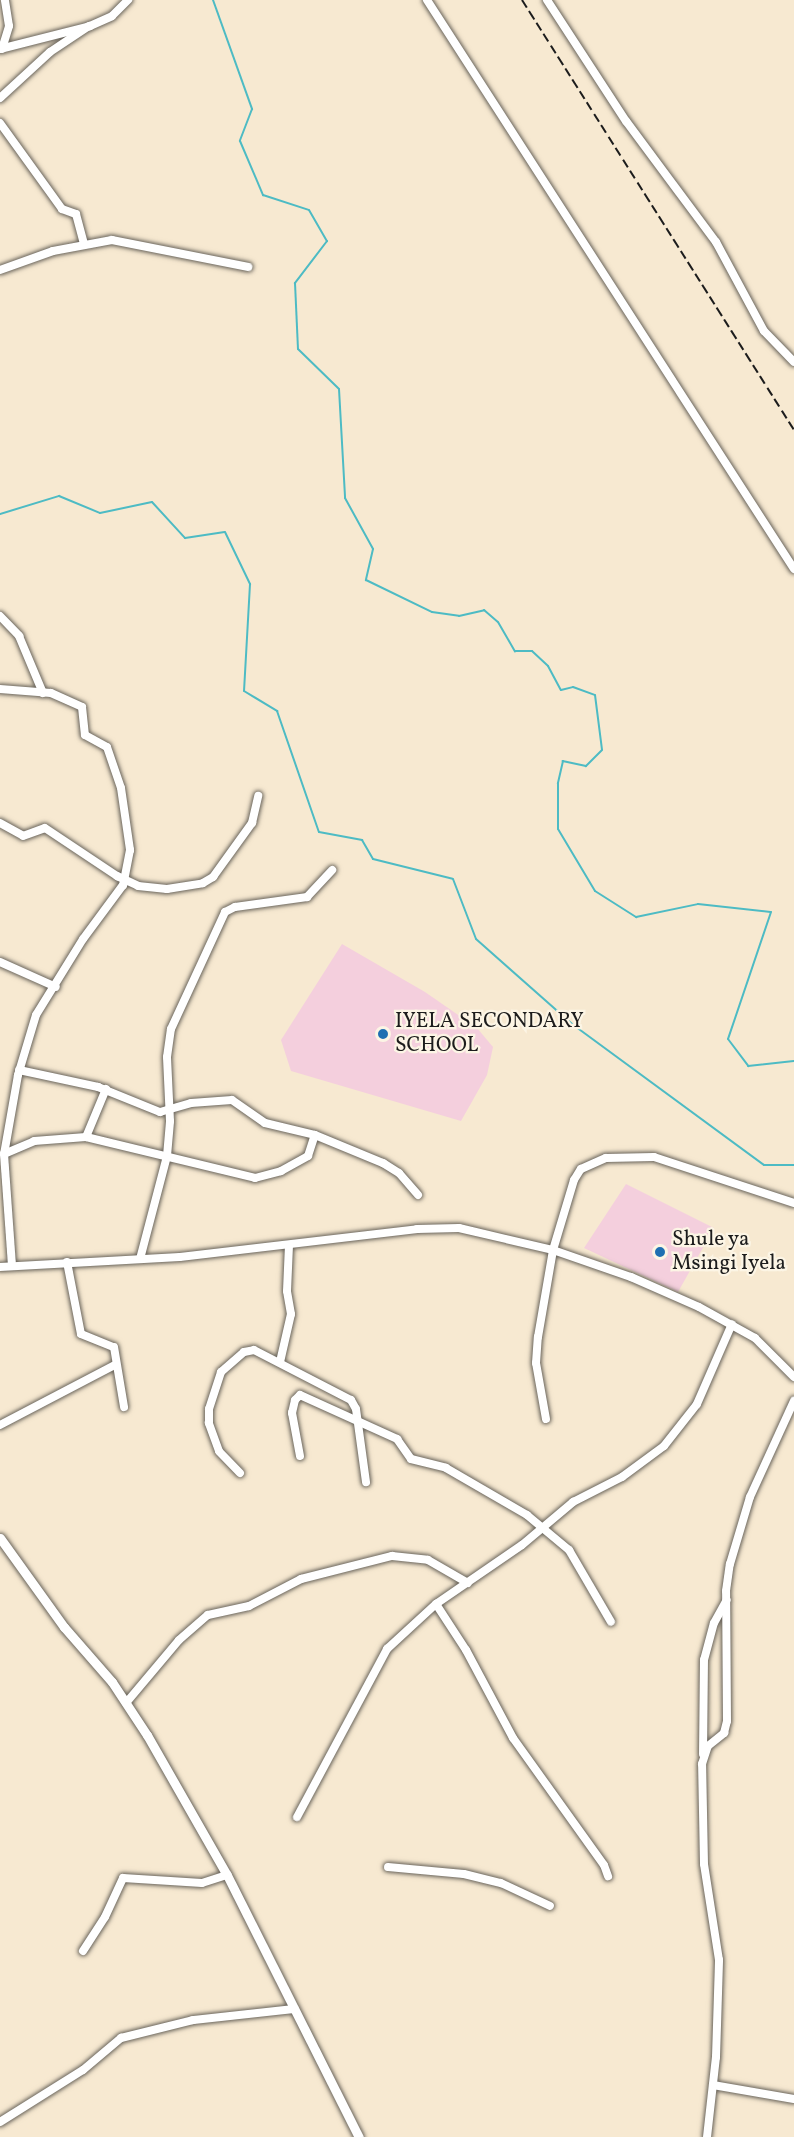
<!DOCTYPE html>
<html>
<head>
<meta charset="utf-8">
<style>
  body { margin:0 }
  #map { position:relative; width:794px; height:2137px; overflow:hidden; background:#f7e9d1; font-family:Vollkorn,serif }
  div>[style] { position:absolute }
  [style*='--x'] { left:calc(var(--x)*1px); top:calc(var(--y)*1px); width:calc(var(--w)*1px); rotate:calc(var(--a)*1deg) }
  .built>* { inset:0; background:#f4cfdd }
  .stream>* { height:2px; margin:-1px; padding:0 1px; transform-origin:1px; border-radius:1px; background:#4dbbc4 }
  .roads { filter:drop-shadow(0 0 2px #69645b) drop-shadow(0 0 2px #69645b) }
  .minor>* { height:8px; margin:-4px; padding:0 4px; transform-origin:4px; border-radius:4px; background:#fff }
  .tertiary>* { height:9px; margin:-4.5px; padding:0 4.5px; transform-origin:4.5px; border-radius:4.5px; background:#fff }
  .rail>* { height:2px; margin-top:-1px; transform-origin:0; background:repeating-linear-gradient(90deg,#1c1c1c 0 9px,transparent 0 13.5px) }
  .dots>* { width:16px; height:16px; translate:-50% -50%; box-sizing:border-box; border:3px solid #fcf5e5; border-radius:50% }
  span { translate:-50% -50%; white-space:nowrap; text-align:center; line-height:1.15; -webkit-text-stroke:4.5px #fcf5e5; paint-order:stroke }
  .poi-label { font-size:21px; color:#1c1c1c }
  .left { translate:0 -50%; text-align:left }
</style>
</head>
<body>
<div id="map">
  <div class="built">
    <i style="clip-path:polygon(342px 944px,425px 992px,477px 1028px,493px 1047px,487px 1075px,461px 1121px,291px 1071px,281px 1040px)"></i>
    <i style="clip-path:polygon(626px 1184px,714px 1228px,678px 1292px,584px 1248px)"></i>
  </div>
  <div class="stream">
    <i style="--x:213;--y:0;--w:116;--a:70.3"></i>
    <i style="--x:252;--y:109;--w:34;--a:111"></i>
    <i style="--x:240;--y:141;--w:59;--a:66.9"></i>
    <i style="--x:263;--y:195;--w:48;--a:18.1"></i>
    <i style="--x:309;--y:210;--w:36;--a:60"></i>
    <i style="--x:327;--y:241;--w:53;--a:127.3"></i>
    <i style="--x:295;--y:283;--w:66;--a:87.4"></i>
    <i style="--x:298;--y:349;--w:57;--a:44.3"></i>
    <i style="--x:339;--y:389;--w:109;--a:86.8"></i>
    <i style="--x:345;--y:498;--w:58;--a:61.2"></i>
    <i style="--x:373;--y:549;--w:32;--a:103"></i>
    <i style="--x:366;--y:580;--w:73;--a:25.9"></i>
    <i style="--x:432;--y:612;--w:27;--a:8"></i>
    <i style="--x:459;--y:616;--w:26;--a:-13"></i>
    <i style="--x:484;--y:610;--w:18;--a:41"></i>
    <i style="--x:498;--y:622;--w:34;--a:60"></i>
    <i style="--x:515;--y:651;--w:17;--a:0"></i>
    <i style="--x:532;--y:651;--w:22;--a:43"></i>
    <i style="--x:548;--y:666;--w:27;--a:62"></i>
    <i style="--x:561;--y:690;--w:12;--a:-14"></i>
    <i style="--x:573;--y:687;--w:23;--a:20"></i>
    <i style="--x:595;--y:695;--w:55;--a:82.7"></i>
    <i style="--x:602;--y:750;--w:23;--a:135"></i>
    <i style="--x:586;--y:766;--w:24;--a:-168"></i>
    <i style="--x:563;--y:761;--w:23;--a:103"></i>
    <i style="--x:558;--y:783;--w:46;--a:90"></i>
    <i style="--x:558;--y:829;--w:72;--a:59.2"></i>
    <i style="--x:595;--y:891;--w:49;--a:32.4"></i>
    <i style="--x:636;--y:917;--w:63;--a:-11.8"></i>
    <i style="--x:698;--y:904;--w:73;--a:6.3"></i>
    <i style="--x:771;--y:912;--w:134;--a:108.7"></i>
    <i style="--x:728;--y:1039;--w:34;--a:53"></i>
    <i style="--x:748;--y:1066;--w:46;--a:-6.2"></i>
    <i style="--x:0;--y:514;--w:62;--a:-17"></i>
    <i style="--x:59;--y:496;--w:44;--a:22.5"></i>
    <i style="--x:100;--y:513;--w:53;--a:-11.9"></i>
    <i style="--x:152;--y:502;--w:49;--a:47.5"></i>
    <i style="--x:185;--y:538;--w:40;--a:-8.5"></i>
    <i style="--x:225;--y:532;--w:58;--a:64.3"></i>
    <i style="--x:250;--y:584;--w:107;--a:93.2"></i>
    <i style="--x:244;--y:691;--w:39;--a:31"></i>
    <i style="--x:277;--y:711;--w:128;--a:70.9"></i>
    <i style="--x:319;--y:832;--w:44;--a:10.5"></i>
    <i style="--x:362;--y:840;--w:22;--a:60"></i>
    <i style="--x:373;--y:859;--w:82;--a:14"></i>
    <i style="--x:453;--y:879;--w:64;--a:69"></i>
    <i style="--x:476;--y:939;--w:128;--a:41.5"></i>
    <i style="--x:572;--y:1024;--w:238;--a:36.3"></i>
    <i style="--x:764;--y:1165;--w:30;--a:0"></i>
  </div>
  <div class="roads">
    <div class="minor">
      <i style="--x:427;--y:0;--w:677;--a:57.18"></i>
      <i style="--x:547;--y:0;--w:145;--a:56.9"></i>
      <i style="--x:626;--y:121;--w:151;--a:53.4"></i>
      <i style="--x:716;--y:242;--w:101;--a:61.7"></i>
      <i style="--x:764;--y:331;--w:43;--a:45.9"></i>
      <i style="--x:0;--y:49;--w:93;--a:-14.3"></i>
      <i style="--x:90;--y:26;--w:24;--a:-24"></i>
      <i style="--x:112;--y:16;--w:23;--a:-45"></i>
      <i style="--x:2;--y:49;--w:24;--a:-73"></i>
      <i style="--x:9;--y:26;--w:26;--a:-99"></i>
      <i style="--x:0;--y:98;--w:68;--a:-42.6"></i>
      <i style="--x:50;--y:52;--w:47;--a:-33.7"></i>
      <i style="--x:0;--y:123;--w:106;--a:54.2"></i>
      <i style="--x:62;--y:209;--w:15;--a:20"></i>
      <i style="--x:76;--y:214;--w:31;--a:75"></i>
      <i style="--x:0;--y:270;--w:56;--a:-19.7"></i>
      <i style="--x:53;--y:251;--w:60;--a:-10.6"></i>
      <i style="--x:112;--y:240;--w:139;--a:11.2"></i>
      <i style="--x:0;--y:616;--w:28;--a:46"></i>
      <i style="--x:19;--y:636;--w:62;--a:67.2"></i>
      <i style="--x:0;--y:689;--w:51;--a:4.5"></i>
      <i style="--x:51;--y:693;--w:34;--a:24"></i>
      <i style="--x:82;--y:707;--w:28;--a:84"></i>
      <i style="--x:85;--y:735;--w:25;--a:29"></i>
      <i style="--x:107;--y:747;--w:43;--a:71.1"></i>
      <i style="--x:121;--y:788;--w:63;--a:81.7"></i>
      <i style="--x:130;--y:850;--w:36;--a:101"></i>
      <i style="--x:123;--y:885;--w:67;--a:126.5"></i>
      <i style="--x:83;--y:939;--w:89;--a:121.7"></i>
      <i style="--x:36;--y:1015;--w:63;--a:106.7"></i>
      <i style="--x:18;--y:1075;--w:80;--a:100"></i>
      <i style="--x:4;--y:1154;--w:112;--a:85.9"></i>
      <i style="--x:0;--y:823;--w:26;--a:29"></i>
      <i style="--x:23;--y:836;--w:23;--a:-20"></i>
      <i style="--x:45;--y:828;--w:87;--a:33.7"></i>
      <i style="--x:117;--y:876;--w:23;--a:25"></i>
      <i style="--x:138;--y:886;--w:29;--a:6"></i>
      <i style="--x:167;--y:889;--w:36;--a:-9"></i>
      <i style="--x:203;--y:883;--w:12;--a:-31"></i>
      <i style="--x:213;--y:877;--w:67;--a:-54.2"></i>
      <i style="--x:252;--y:823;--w:28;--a:-77"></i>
      <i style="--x:0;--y:962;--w:61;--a:24.1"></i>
      <i style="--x:19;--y:1070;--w:81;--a:12.1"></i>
      <i style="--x:98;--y:1087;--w:67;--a:22"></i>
      <i style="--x:160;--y:1112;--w:32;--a:-16"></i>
      <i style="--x:191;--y:1103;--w:41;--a:-4.2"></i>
      <i style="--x:232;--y:1100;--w:40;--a:34.9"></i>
      <i style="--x:265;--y:1123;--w:51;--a:13.5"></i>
      <i style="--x:315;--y:1135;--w:74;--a:22.4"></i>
      <i style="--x:383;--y:1163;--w:19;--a:32"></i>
      <i style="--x:399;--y:1173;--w:29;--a:49"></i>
      <i style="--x:86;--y:1137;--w:52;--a:-67.4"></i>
      <i style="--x:4;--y:1154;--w:33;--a:-23"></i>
      <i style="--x:34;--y:1141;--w:52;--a:-4.4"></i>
      <i style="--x:86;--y:1137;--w:174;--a:13.6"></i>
      <i style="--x:255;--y:1178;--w:27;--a:-15"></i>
      <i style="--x:281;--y:1171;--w:31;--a:-29"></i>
      <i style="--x:308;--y:1156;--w:22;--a:-72"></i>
      <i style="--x:140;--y:1259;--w:106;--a:-75.3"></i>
      <i style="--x:167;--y:1156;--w:35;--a:-85"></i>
      <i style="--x:170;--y:1121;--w:64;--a:-92.7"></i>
      <i style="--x:167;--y:1057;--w:28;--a:-82"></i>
      <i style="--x:171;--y:1029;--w:129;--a:-65.2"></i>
      <i style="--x:225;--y:912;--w:11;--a:-27"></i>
      <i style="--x:235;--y:907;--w:73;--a:-7.9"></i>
      <i style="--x:307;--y:897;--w:37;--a:-47"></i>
      <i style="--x:67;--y:1262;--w:73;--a:79"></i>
      <i style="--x:81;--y:1334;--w:35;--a:22"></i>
      <i style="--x:114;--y:1347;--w:61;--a:80.5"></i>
      <i style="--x:0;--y:1267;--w:180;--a:-3.2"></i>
      <i style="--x:180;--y:1257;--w:239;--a:-6.7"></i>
      <i style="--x:417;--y:1229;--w:42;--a:-1.4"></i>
      <i style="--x:459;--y:1228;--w:97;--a:13.2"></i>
      <i style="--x:553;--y:1250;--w:83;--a:19.1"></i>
      <i style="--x:631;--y:1277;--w:74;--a:23.8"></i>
      <i style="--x:699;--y:1307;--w:64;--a:29"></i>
      <i style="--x:755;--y:1338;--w:55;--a:45"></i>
      <i style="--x:280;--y:1362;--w:49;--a:-77.1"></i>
      <i style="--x:291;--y:1314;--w:23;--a:-100"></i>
      <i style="--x:287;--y:1291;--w:45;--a:-87.5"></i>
      <i style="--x:546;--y:1419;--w:57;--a:-100.1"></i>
      <i style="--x:536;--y:1363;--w:26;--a:-86"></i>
      <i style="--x:538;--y:1337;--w:88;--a:-80.2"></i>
      <i style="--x:553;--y:1250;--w:73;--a:-73.3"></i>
      <i style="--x:574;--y:1180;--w:13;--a:-58"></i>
      <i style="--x:581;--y:1169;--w:27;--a:-24"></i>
      <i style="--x:606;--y:1158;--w:48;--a:-1.2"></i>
      <i style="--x:654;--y:1157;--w:147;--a:18.2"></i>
      <i style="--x:0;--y:1425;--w:130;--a:-27.6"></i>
      <i style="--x:300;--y:1456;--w:44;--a:-100.5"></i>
      <i style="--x:292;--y:1413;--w:13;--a:-77"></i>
      <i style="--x:295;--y:1400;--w:7;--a:-45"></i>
      <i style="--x:300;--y:1395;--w:107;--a:24.4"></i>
      <i style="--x:397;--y:1439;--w:24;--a:55"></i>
      <i style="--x:411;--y:1459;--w:36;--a:14"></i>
      <i style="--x:446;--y:1468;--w:94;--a:30.1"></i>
      <i style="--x:527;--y:1515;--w:55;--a:39.8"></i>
      <i style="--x:569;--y:1550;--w:83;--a:59.7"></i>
      <i style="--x:240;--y:1473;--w:30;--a:-134"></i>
      <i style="--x:219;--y:1451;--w:30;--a:-110"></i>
      <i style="--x:209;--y:1423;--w:14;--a:-90"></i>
      <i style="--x:209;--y:1409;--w:39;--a:-72"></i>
      <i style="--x:221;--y:1372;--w:30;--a:-41"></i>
      <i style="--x:244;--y:1352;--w:10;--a:-11"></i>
      <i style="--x:254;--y:1350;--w:109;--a:27.3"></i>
      <i style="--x:351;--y:1400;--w:10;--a:61"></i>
      <i style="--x:356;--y:1409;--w:74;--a:82.2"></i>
      <i style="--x:436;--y:1604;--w:55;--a:56.9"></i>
      <i style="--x:466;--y:1650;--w:100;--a:61.9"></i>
      <i style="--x:513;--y:1738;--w:156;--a:54.4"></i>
      <i style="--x:604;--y:1865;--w:12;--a:70"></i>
      <i style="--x:126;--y:1703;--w:82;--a:-49.9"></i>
      <i style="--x:179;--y:1640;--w:38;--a:-41"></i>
      <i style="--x:208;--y:1615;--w:42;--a:-12.4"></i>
      <i style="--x:249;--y:1606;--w:59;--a:-27.4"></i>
      <i style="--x:301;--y:1579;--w:94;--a:-14.2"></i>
      <i style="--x:392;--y:1556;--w:36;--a:6"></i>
      <i style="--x:428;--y:1560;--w:46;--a:29.9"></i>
      <i style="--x:703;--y:1754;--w:94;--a:-89.4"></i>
      <i style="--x:704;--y:1660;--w:38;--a:-75"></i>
      <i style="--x:714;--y:1623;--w:26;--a:-61"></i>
      <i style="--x:297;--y:1817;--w:191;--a:-61.8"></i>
      <i style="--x:387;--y:1649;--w:67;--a:-42.6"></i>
      <i style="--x:436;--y:1604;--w:104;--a:-34.5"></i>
      <i style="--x:522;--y:1545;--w:67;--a:-40.1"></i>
      <i style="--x:573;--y:1502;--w:55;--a:-27"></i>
      <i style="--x:622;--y:1477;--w:52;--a:-36.4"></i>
      <i style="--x:664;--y:1446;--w:53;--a:-51.8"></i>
      <i style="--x:697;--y:1404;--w:87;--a:-66.4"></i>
      <i style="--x:388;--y:1867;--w:76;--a:5.3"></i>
      <i style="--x:464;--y:1874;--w:38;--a:14"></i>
      <i style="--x:501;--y:1883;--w:54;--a:25.1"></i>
      <i style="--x:83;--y:1951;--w:40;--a:-57.1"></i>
      <i style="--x:105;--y:1917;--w:43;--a:-65.2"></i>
      <i style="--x:123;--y:1878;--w:79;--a:3.6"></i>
      <i style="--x:202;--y:1883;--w:26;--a:-18"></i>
      <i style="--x:713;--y:2085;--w:82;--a:9.8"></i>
      <i style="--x:0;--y:2122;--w:98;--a:-32.1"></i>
      <i style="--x:83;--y:2070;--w:50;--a:-40.1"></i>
      <i style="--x:121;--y:2038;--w:74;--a:-14"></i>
      <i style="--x:193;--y:2020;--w:102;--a:-6.2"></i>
      <i style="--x:707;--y:2137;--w:81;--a:-83.6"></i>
      <i style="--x:716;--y:2057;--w:97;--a:-88.2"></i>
      <i style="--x:719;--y:1960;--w:97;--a:-98.9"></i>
      <i style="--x:704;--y:1864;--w:100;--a:-91.1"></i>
      <i style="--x:702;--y:1764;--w:19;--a:-72"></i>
      <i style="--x:708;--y:1746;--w:21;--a:-39"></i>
      <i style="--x:724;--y:1733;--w:12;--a:-76"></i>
      <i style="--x:727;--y:1721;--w:130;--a:-90.4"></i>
      <i style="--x:726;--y:1591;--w:27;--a:-82"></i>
      <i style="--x:730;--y:1564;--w:70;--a:-73.4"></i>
      <i style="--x:750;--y:1497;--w:106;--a:-65.4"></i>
    </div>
    <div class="tertiary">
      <i style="--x:0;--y:1538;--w:110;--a:54.3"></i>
      <i style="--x:64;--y:1627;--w:73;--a:48.9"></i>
      <i style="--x:112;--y:1682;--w:64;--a:56.6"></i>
      <i style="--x:147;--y:1735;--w:161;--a:60.3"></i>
      <i style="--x:227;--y:1875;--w:293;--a:63.3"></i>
    </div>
  </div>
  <div class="rail">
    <i style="--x:522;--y:0;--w:509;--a:57.68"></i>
  </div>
  <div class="dots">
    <i style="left:383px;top:1034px;background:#1f6fb2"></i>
    <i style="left:660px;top:1252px;background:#1f6fb2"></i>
  </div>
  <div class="poi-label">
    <span class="left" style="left:395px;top:1034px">IYELA SECONDARY<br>SCHOOL</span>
    <span class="left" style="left:672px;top:1252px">Shule ya<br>Msingi Iyela</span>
  </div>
</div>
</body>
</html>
